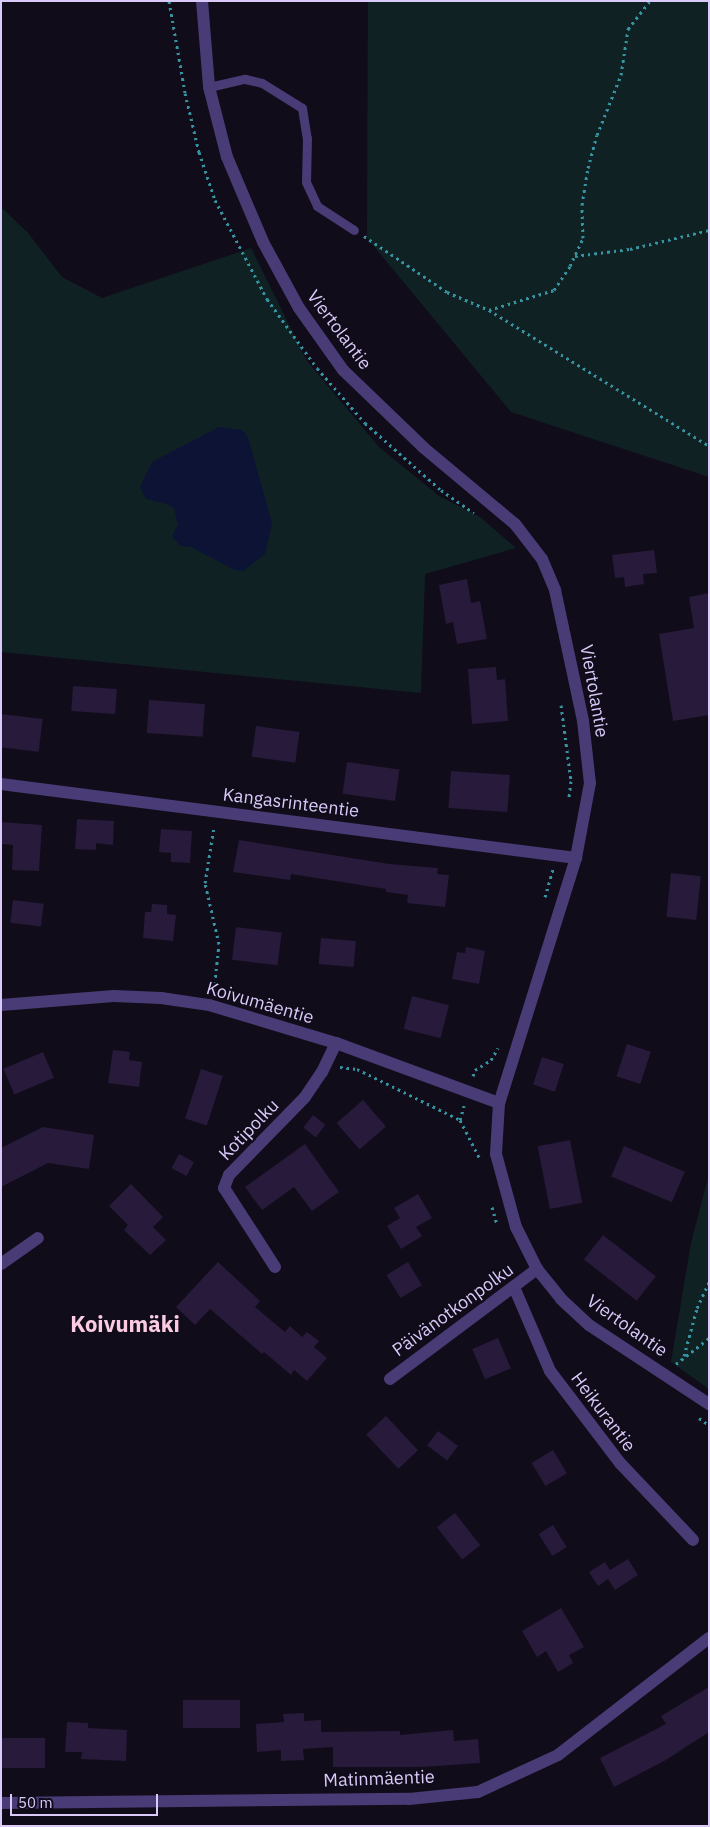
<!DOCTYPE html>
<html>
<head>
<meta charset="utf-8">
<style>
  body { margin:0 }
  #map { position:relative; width:710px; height:1827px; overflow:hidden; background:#110c1a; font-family:"IBM Plex Sans",sans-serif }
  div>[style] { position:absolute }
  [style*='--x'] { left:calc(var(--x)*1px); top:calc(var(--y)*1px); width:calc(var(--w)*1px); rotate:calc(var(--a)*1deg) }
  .green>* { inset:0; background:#102124 }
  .water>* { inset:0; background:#0c1334 }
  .building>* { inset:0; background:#271a3a; transform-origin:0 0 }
  .path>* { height:3px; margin-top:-1.5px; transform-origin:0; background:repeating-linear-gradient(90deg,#3694a2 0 2.5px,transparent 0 6.5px) }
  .lane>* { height:9px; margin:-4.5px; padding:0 4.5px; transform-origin:4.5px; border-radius:4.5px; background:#493b75 }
  .street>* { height:12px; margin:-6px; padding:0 6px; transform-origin:6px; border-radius:6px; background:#493b75 }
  span { translate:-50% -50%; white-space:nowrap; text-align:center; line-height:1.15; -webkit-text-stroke:4.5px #110c1a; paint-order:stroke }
  .street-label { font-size:18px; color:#d9cafa }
  .district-label { font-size:22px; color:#fbcce1; font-weight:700 }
  .frame { position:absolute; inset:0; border:2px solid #d9cafa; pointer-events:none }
  .scale { position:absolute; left:10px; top:1794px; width:148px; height:22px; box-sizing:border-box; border:2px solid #d9cafa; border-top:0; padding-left:6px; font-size:15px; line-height:18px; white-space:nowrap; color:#d9cafa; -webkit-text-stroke:4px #110c1a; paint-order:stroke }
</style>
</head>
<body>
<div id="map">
  <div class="green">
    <i style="clip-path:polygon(368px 1px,709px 1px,709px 477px,511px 412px,367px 238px)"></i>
    <i style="clip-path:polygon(1px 207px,28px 233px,62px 277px,102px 298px,251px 248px,307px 361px,379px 447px,439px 496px,480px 517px,516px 548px,425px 574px,421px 693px,1px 652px)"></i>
    <i style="clip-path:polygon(709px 1174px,709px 1389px,671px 1362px,691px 1243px)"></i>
  </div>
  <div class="water">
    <i style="clip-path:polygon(219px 427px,242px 430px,248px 437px,272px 523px,265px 554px,243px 571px,235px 570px,191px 547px,180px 546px,172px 536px,178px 524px,174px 509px,168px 504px,146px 499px,140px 487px,152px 462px)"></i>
  </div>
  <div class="building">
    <i style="clip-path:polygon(654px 550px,657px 573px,643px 574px,644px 584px,625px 587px,624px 577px,615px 578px,612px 555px)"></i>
    <i style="clip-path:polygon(467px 579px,471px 603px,480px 601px,487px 639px,457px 644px,453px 622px,446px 624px,439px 585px)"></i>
    <i style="clip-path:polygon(709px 593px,709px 715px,673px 721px,659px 634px,694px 628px,689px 597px)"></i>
    <i style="clip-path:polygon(496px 667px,497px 680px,505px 679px,508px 721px,472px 724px,468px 669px)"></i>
    <i style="left:73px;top:686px;width:44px;height:25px;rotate:4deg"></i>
    <i style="left:149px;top:700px;width:56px;height:33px;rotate:4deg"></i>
    <i style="left:1px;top:714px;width:42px;height:33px;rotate:7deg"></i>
    <i style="left:256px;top:726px;width:44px;height:31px;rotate:8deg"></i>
    <i style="left:347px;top:762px;width:53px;height:32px;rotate:8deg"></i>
    <i style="left:451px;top:771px;width:59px;height:37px;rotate:4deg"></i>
    <i style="clip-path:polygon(77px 819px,114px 821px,113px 845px,96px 843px,96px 850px,75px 849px)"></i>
    <i style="clip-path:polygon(1px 822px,42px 825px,39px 871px,12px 870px,13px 845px,1px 844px)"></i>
    <i style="clip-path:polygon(161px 829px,192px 831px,190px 863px,171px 862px,171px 853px,159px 852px)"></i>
    <i style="clip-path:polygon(239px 840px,389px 864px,438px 868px,437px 874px,449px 875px,445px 907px,407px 903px,408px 895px,386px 892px,386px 889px,291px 874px,290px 880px,233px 872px)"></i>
    <i style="left:671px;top:873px;width:30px;height:44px;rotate:6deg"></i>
    <i style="left:13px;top:900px;width:31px;height:23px;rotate:7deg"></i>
    <i style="clip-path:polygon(152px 904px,167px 905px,167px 914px,176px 915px,173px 941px,143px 938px,145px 912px,151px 912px)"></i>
    <i style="left:236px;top:927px;width:46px;height:33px;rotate:7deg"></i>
    <i style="left:321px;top:938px;width:35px;height:26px;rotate:5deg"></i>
    <i style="clip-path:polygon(466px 947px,485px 951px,479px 984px,452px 979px,457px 952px,465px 953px)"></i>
    <i style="left:412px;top:996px;width:38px;height:34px;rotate:14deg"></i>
    <i style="left:627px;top:1044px;width:25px;height:34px;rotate:18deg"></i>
    <i style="clip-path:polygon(113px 1050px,130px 1052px,129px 1060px,142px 1062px,139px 1087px,108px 1083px)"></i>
    <i style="left:43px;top:1052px;width:28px;height:43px;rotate:67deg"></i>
    <i style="left:542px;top:1057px;width:23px;height:29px;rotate:18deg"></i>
    <i style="left:201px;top:1069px;width:23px;height:52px;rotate:18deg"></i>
    <i style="left:363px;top:1100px;width:35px;height:35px;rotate:49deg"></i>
    <i style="left:313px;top:1115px;width:16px;height:16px;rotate:38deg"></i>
    <i style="clip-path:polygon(43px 1127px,94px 1135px,89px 1169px,48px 1163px,1px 1187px,1px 1148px)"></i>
    <i style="left:570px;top:1140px;width:64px;height:33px;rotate:79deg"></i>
    <i style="clip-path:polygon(305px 1144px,339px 1192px,312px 1211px,294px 1187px,262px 1210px,245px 1187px)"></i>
    <i style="left:624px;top:1146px;width:66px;height:33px;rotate:23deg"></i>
    <i style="left:179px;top:1154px;width:17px;height:16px;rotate:28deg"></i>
    <i style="clip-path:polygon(131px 1184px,163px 1217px,153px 1227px,166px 1240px,150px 1255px,124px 1230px,128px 1225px,109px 1206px)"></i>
    <i style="clip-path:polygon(418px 1194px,432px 1218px,416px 1227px,422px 1236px,401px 1249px,387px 1226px,400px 1218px,394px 1208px)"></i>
    <i style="left:603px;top:1235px;width:67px;height:31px;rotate:38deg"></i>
    <i style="clip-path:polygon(218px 1262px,260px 1301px,255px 1307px,285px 1332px,290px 1326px,302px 1337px,307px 1332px,319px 1341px,314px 1347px,327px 1358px,307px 1381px,294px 1370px,291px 1375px,264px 1352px,262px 1354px,210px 1309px,195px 1325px,176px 1307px)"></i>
    <i style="left:408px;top:1262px;width:27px;height:25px;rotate:59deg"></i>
    <i style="left:498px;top:1338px;width:33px;height:28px;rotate:67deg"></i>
    <i style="left:386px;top:1416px;width:47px;height:27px;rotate:47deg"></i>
    <i style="left:438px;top:1431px;width:25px;height:18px;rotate:37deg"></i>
    <i style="left:553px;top:1450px;width:27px;height:25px;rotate:59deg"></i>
    <i style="left:455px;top:1513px;width:41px;height:23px;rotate:52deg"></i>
    <i style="left:553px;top:1525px;width:26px;height:17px;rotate:58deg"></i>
    <i style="clip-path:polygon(628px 1559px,638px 1575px,615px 1590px,608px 1579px,598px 1586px,589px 1572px,605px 1562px,610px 1570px)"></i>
    <i style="clip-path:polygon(561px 1608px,584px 1647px,569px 1655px,573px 1663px,558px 1672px,546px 1651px,537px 1657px,522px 1631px)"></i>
    <i style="clip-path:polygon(709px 1687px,709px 1732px,666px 1760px,614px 1787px,600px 1758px,666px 1724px,661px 1716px)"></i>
    <i style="left:183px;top:1700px;width:57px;height:28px"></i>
    <i style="clip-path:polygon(304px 1713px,304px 1721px,321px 1720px,321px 1732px,400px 1731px,400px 1735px,453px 1730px,454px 1741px,478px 1739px,480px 1763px,423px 1767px,333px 1767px,333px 1747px,303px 1749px,304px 1760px,281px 1761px,281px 1750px,257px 1752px,256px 1724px,284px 1722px,283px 1714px)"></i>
    <i style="clip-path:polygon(67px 1722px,88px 1723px,88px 1728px,127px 1730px,126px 1761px,81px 1759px,82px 1752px,65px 1752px)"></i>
    <i style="left:45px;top:1738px;width:30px;height:44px;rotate:90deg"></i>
  </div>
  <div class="path">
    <i style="--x:169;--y:1;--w:93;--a:80.1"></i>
    <i style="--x:185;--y:93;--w:61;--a:76.7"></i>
    <i style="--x:199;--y:152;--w:51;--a:71.6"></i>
    <i style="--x:215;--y:200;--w:112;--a:62.3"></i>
    <i style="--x:267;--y:299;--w:85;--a:54.1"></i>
    <i style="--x:317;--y:368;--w:73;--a:48.9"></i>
    <i style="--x:365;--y:423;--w:101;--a:41.4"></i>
    <i style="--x:441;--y:490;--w:40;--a:34.9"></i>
    <i style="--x:364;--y:236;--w:100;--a:34"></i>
    <i style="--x:447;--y:292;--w:46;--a:23.2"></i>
    <i style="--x:489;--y:310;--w:259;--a:31.7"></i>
    <i style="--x:575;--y:256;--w:55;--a:-7.3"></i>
    <i style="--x:630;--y:249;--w:81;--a:-13.5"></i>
    <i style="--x:489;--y:310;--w:68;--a:-17.1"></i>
    <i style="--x:554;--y:290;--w:29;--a:-56"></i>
    <i style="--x:570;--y:266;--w:31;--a:-65"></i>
    <i style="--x:583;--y:238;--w:33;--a:-92"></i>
    <i style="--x:582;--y:205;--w:37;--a:-81"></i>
    <i style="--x:588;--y:168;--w:34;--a:-75"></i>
    <i style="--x:597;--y:135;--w:65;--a:-68.2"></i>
    <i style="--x:621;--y:75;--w:47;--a:-81.3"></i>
    <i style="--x:628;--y:29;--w:36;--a:-52"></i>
    <i style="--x:561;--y:705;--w:77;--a:82.5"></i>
    <i style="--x:571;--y:781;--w:17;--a:97"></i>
    <i style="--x:545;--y:897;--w:29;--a:-74"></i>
    <i style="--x:214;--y:990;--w:46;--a:-83.8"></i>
    <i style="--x:219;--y:944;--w:63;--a:-102.9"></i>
    <i style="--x:205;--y:883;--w:57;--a:-80.9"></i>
    <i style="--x:340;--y:1067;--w:17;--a:7"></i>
    <i style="--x:357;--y:1069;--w:115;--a:26.3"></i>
    <i style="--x:460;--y:1120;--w:15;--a:-74"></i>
    <i style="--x:473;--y:1076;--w:6;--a:-72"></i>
    <i style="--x:475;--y:1070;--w:19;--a:-32"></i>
    <i style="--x:491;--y:1060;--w:14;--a:-60"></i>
    <i style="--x:460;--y:1120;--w:42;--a:62.8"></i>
    <i style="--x:492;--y:1207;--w:19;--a:74"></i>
    <i style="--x:684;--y:1356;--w:50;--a:-74.8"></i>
    <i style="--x:697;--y:1308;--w:29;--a:-65"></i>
    <i style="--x:676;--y:1364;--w:42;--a:-38.2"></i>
    <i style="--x:699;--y:1418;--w:12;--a:35"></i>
  </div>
  <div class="lane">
    <i style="--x:209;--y:87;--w:37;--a:-13"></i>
    <i style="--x:245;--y:79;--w:17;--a:13"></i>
    <i style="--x:262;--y:83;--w:47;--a:32"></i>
    <i style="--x:302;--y:108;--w:30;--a:81"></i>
    <i style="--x:307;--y:138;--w:44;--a:91.3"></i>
    <i style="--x:306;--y:182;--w:26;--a:65"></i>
    <i style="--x:317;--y:206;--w:44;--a:33"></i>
  </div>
  <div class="street">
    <i style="--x:202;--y:1;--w:86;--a:85.3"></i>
    <i style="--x:209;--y:87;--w:72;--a:75.6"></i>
    <i style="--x:227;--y:157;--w:92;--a:67"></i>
    <i style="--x:263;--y:242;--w:75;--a:61.4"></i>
    <i style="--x:299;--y:308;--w:76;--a:54.6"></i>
    <i style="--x:343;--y:370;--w:112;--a:43.9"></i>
    <i style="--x:424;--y:448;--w:119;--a:39.9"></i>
    <i style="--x:515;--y:524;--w:44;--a:52.4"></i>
    <i style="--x:542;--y:559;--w:34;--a:67"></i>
    <i style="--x:555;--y:590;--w:134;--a:77.9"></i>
    <i style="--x:583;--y:721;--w:62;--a:83.6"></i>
    <i style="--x:590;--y:783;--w:76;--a:100.6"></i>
    <i style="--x:576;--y:858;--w:257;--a:107.4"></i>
    <i style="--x:499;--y:1103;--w:51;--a:93.4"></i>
    <i style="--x:496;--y:1154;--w:76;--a:74.7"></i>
    <i style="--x:516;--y:1227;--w:47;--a:63.4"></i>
    <i style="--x:537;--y:1269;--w:38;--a:51"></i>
    <i style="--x:561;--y:1299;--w:38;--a:43"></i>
    <i style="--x:589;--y:1325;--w:144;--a:33.4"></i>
    <i style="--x:1;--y:784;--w:580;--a:7.33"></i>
    <i style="--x:1;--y:1005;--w:113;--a:-4.6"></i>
    <i style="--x:114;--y:996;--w:47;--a:2.4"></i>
    <i style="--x:161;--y:998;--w:49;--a:8.3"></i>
    <i style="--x:209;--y:1005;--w:133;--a:16.7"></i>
    <i style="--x:336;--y:1043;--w:174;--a:20.2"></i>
    <i style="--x:1;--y:1264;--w:45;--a:-35.1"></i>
    <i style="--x:275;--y:1267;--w:94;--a:-122.8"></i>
    <i style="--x:224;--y:1188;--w:14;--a:-69"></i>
    <i style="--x:229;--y:1175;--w:109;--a:-45.7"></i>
    <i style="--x:305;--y:1097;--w:30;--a:-56"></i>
    <i style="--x:322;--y:1072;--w:32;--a:-64"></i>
    <i style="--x:514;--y:1287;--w:91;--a:66.8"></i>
    <i style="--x:550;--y:1371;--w:116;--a:52.7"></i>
    <i style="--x:620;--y:1463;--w:106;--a:46.5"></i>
    <i style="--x:390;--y:1379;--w:184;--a:-36.8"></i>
    <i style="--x:1;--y:1803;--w:408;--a:-0.6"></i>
    <i style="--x:409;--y:1799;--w:69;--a:-5.8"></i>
    <i style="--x:478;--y:1792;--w:88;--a:-24.8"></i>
    <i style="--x:558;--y:1755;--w:191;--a:-37.8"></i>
  </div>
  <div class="street-label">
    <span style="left:339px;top:330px;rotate:53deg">Viertolantie</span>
    <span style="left:594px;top:691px;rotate:80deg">Viertolantie</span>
    <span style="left:291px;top:803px;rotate:7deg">Kangasrinteentie</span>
    <span style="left:260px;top:1003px;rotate:16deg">Koivumäentie</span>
    <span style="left:249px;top:1130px;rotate:-46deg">Kotipolku</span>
    <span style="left:453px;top:1310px;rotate:-36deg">Päivänotkonpolku</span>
    <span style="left:627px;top:1326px;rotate:35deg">Viertolantie</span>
    <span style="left:603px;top:1412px;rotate:53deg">Heikurantie</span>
    <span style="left:379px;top:1779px;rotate:-2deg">Matinmäentie</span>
  </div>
  <div class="district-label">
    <span style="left:125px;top:1324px">Koivumäki</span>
  </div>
  <div class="frame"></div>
  <div class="scale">50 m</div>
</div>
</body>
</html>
